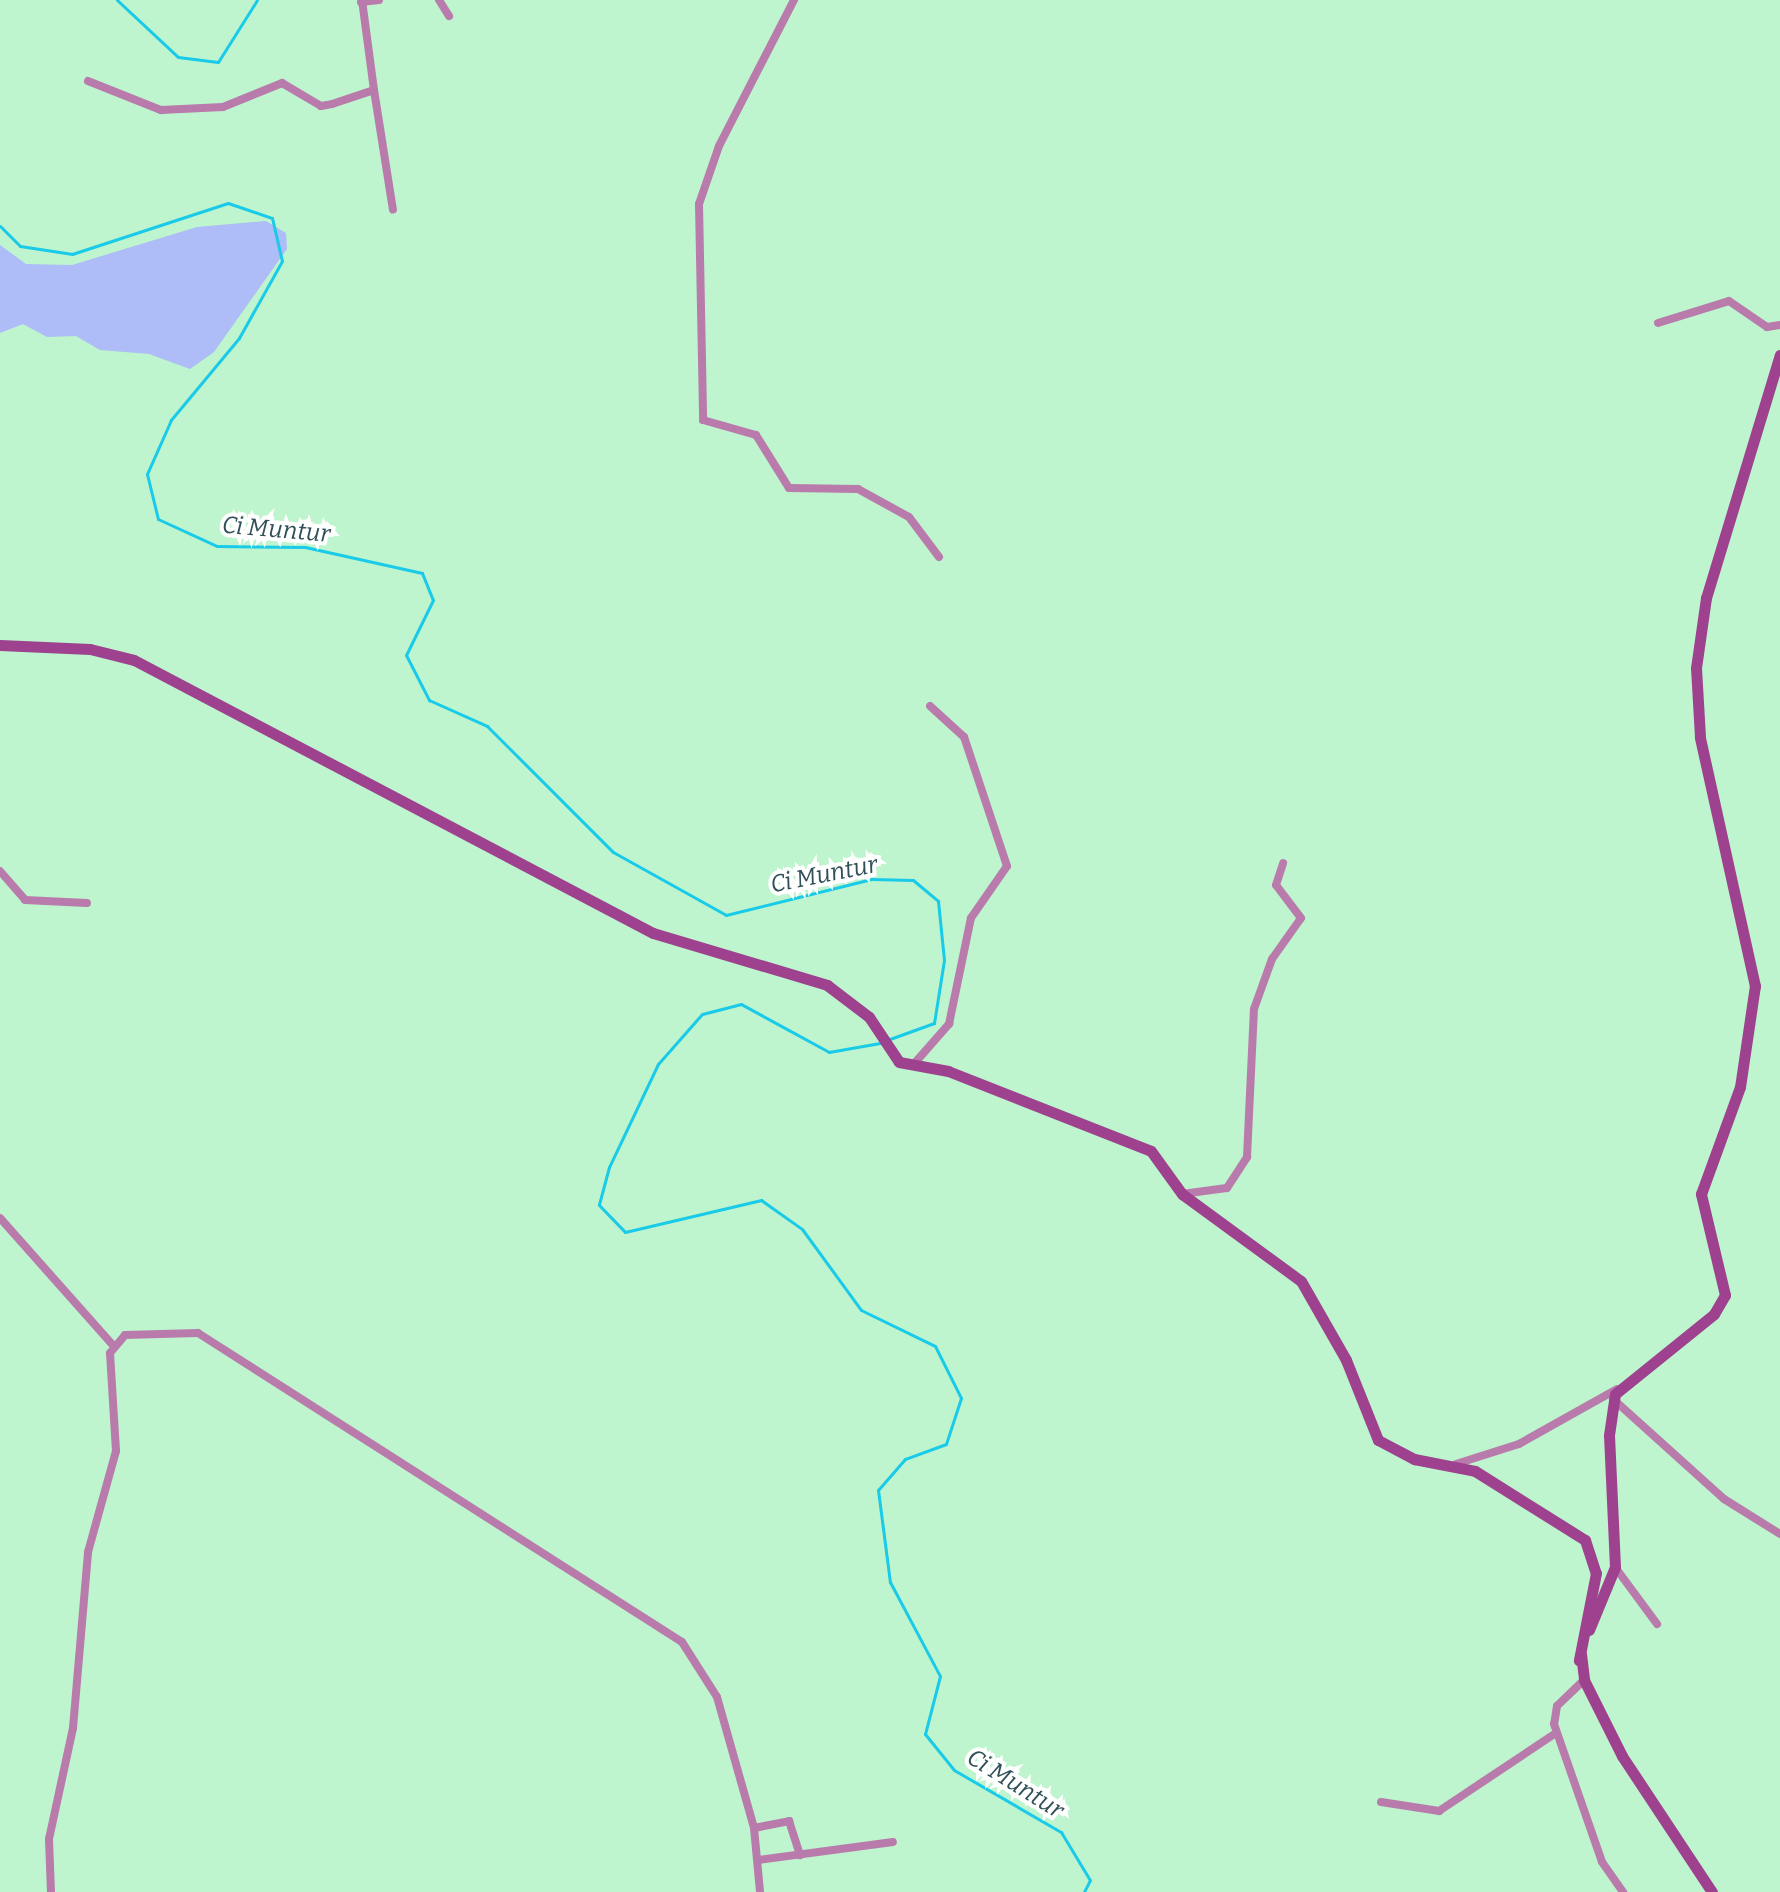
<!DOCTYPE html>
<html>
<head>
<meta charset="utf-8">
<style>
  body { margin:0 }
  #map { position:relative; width:1780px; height:1892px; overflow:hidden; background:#bef5ce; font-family:Bitter,serif }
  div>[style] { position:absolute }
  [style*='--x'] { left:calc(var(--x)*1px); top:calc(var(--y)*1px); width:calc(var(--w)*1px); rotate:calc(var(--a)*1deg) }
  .green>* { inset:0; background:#aebcf7 }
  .stream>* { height:3px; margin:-1.5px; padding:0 1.5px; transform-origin:1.5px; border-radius:1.5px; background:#19cae9 }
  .street>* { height:8px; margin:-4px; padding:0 4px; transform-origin:4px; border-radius:4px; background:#b97bac }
  .secondary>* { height:11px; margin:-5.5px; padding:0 5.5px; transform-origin:5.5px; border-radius:5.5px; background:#9e428f }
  span { translate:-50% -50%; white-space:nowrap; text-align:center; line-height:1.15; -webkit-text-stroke:8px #fff; paint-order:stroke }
  .water-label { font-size:24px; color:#304f57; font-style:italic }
</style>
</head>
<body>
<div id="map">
  <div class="green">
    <i style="clip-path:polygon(266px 221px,286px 233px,287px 249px,214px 352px,190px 369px,149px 354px,100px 350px,76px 336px,47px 337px,23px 324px,0 333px,0 245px,26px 264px,72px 265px,197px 227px)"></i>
  </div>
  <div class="stream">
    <i style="--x:117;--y:0;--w:83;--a:43.1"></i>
    <i style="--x:178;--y:57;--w:40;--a:7.1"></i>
    <i style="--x:218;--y:62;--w:73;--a:-57.8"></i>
    <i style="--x:0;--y:226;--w:28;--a:45"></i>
    <i style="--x:20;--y:246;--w:53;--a:8.7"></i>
    <i style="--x:72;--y:254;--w:164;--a:-18.1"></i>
    <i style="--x:228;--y:203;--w:46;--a:18.8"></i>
    <i style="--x:272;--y:218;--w:44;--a:76.9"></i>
    <i style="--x:282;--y:261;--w:88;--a:119.2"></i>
    <i style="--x:239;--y:338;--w:107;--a:129.7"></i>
    <i style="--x:171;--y:420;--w:59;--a:114"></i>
    <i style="--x:147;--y:474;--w:46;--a:76.3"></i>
    <i style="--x:158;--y:519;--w:65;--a:24.6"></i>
    <i style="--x:217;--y:546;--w:88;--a:0.7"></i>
    <i style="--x:305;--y:547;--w:120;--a:12.5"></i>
    <i style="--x:422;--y:573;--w:29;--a:68"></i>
    <i style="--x:433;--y:600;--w:61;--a:116.1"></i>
    <i style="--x:406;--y:655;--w:51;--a:62.9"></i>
    <i style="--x:429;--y:700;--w:64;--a:24.1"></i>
    <i style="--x:487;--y:726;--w:178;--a:45"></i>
    <i style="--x:613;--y:852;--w:129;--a:29.1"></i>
    <i style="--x:726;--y:915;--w:150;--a:-13.9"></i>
    <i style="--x:872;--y:879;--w:41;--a:1.4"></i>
    <i style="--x:913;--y:880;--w:33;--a:40"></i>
    <i style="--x:938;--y:901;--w:59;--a:84.2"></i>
    <i style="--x:944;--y:960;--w:64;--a:99"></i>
    <i style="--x:934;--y:1023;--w:50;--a:160.1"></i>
    <i style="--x:880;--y:1043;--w:52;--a:170"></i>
    <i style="--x:829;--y:1052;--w:100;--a:-151.4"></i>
    <i style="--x:741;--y:1004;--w:40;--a:165.6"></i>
    <i style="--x:702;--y:1014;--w:67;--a:131.3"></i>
    <i style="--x:658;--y:1064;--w:114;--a:115.4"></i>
    <i style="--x:609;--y:1167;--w:39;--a:105"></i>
    <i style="--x:599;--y:1205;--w:37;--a:46"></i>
    <i style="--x:625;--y:1232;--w:140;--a:-13.2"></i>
    <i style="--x:761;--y:1200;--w:50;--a:35.3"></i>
    <i style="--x:802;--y:1229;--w:100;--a:53.9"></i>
    <i style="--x:861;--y:1310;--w:82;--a:25.9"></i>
    <i style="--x:935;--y:1346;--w:58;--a:63.4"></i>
    <i style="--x:961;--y:1398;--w:48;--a:108.1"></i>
    <i style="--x:946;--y:1444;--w:44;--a:159.9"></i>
    <i style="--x:905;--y:1459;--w:41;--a:131.1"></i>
    <i style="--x:878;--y:1490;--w:93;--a:82.6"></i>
    <i style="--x:890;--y:1582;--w:106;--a:62"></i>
    <i style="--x:940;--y:1676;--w:60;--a:104.5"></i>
    <i style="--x:925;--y:1734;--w:46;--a:51.1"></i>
    <i style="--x:954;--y:1770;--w:124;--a:30.1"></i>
    <i style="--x:1061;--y:1832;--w:56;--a:58.9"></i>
    <i style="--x:1090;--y:1880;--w:13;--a:117"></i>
  </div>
  <div class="street">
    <i style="--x:439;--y:0;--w:19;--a:58"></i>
    <i style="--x:794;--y:0;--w:164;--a:117.2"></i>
    <i style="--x:719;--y:146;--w:61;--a:109"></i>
    <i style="--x:699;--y:204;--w:216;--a:88.9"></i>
    <i style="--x:703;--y:420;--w:55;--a:15.8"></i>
    <i style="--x:756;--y:435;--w:62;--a:58.1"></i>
    <i style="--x:789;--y:488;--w:69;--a:0.8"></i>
    <i style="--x:858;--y:489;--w:58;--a:28.8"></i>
    <i style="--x:909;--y:517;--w:50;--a:53.1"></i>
    <i style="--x:361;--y:2;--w:18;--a:-6"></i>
    <i style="--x:88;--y:81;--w:79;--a:21.7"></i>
    <i style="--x:161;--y:110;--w:62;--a:-2.8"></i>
    <i style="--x:223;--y:107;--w:64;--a:-22.1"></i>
    <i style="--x:282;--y:83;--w:45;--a:30.5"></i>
    <i style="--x:321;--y:106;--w:11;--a:-10"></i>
    <i style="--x:332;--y:104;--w:44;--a:-18.4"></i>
    <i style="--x:374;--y:90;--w:91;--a:-97.6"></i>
    <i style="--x:374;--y:90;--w:121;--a:81"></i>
    <i style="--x:1658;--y:323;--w:74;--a:-17.2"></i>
    <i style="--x:1729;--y:301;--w:46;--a:34.4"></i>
    <i style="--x:1767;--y:327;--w:13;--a:-9"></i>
    <i style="--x:0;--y:871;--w:38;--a:49"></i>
    <i style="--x:25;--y:900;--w:62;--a:2.8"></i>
    <i style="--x:913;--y:1065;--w:55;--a:-48.7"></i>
    <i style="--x:949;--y:1024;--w:108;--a:-78.3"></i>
    <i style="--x:971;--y:918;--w:63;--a:-55.3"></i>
    <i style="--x:1007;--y:866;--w:136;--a:-108.4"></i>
    <i style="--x:964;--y:737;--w:46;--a:-137.6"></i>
    <i style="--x:1182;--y:1194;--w:45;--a:-7.6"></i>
    <i style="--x:1227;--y:1188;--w:37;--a:-57"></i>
    <i style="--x:1247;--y:1157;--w:148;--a:-87.3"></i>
    <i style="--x:1254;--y:1009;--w:53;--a:-70.2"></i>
    <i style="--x:1272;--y:959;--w:50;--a:-54.7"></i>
    <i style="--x:1301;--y:918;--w:41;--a:-127.1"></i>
    <i style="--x:1276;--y:885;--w:23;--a:-72"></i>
    <i style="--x:0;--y:1218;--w:169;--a:48.4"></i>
    <i style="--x:1613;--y:1399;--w:149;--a:42"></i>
    <i style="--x:1724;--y:1499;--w:66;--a:32"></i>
    <i style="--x:1456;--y:1464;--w:66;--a:-17.6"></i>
    <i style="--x:1519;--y:1444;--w:112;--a:-29.3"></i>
    <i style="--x:1615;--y:1567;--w:71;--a:53.6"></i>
    <i style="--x:1584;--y:1680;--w:37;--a:136"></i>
    <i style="--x:1557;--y:1706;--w:18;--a:99"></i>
    <i style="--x:1554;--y:1724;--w:146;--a:70.8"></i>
    <i style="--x:1602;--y:1862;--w:37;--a:55"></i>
    <i style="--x:1381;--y:1802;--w:59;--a:8.8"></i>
    <i style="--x:1439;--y:1811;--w:141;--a:-33.7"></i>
    <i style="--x:754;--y:1828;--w:36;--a:-11"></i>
    <i style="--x:789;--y:1821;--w:36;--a:72"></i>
    <i style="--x:758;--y:1860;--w:136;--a:-7.6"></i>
    <i style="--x:51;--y:1892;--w:53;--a:-92.2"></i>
    <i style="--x:49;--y:1839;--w:114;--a:-77.8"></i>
    <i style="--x:73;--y:1728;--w:177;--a:-85.1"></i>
    <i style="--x:88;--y:1552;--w:105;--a:-74.5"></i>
    <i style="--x:116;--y:1451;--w:98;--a:-93.5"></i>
    <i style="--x:110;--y:1353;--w:23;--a:-50"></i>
    <i style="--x:125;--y:1335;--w:73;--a:-1.6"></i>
    <i style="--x:198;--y:1333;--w:574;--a:32.56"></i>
    <i style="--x:682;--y:1642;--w:65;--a:57.5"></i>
    <i style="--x:717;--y:1697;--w:136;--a:74.2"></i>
    <i style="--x:754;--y:1828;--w:64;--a:84.6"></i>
  </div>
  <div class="secondary">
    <i style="--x:0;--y:645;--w:90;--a:2.5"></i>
    <i style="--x:90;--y:649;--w:45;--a:14"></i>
    <i style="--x:134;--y:660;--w:586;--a:27.74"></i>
    <i style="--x:653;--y:933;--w:182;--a:16.6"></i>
    <i style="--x:827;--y:985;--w:53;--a:37.3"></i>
    <i style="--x:869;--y:1017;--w:54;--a:56.3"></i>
    <i style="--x:899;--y:1062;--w:50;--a:10.4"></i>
    <i style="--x:948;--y:1071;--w:218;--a:21.5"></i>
    <i style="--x:1151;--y:1151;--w:53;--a:54.2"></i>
    <i style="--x:1182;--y:1194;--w:147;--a:36.2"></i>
    <i style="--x:1301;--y:1281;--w:91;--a:60.3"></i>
    <i style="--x:1346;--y:1360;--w:86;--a:68.2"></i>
    <i style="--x:1378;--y:1440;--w:41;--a:27.8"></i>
    <i style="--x:1414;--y:1459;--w:62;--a:11.1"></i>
    <i style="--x:1475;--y:1471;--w:130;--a:32.1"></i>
    <i style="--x:1585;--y:1540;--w:35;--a:72"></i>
    <i style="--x:1596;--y:1573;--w:89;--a:101.1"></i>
    <i style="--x:1589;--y:1630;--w:68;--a:-67.6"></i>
    <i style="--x:1615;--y:1567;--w:132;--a:-92.6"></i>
    <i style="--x:1609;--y:1435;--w:41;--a:-81.7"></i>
    <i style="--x:1615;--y:1394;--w:127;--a:-38.9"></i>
    <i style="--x:1714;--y:1314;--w:22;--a:-60"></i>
    <i style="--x:1725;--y:1295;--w:104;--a:-103.4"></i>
    <i style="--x:1701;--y:1194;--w:114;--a:-70"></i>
    <i style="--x:1740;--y:1087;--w:102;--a:-81.6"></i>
    <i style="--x:1755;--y:986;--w:255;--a:-102.5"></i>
    <i style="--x:1700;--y:737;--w:69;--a:-93.3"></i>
    <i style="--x:1696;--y:668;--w:71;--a:-81.9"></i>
    <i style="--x:1706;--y:598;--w:254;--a:-73.1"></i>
    <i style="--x:1581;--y:1654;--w:26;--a:83"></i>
    <i style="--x:1584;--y:1680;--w:85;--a:63.4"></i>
    <i style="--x:1622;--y:1756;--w:163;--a:56.5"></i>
  </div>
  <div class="water-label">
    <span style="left:276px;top:530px;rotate:5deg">Ci Muntur</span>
    <span style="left:824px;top:875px;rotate:-11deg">Ci Muntur</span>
    <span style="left:1015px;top:1784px;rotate:32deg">Ci Muntur</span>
  </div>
</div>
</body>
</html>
